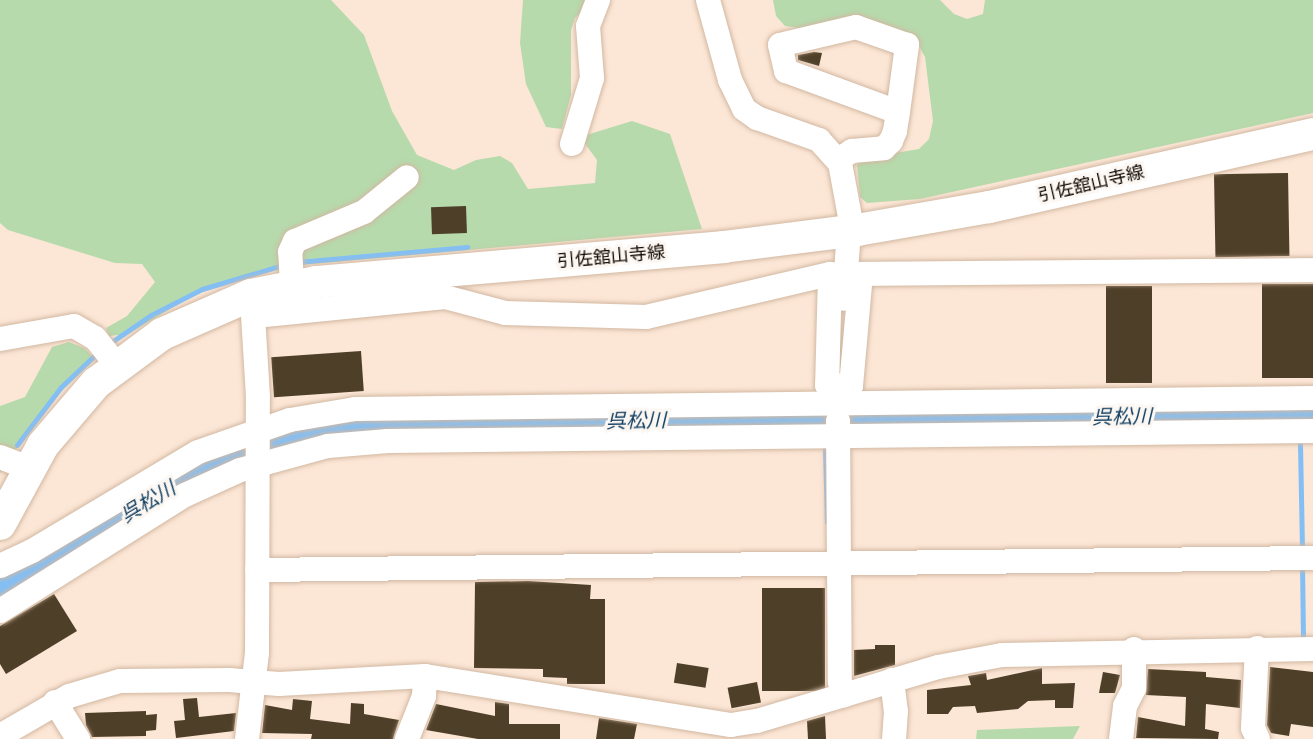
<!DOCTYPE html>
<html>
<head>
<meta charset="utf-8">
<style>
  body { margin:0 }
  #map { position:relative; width:1313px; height:739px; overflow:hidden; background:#fce6d5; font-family:"PT Sans Narrow","Noto Sans JP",sans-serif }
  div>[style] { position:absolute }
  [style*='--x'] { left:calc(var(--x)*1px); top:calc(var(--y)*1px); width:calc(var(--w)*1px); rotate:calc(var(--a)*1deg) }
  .green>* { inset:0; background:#b6daac }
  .stream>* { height:5px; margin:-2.5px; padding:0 2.5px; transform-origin:2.5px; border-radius:2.5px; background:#83bff5 }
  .river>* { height:32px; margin:-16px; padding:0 16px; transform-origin:16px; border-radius:16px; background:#83bff5 }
  .building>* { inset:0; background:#4e3f28; transform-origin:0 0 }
  .roads { filter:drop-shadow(0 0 2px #d1b8a2) drop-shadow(0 0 2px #d1b8a2) }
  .minor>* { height:24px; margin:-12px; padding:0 12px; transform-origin:12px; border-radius:12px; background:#fff }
  .major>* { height:32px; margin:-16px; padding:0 16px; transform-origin:16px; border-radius:16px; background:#fff }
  span { translate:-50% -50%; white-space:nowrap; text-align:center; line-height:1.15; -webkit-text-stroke:6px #fcf7f2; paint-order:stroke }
  .street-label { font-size:18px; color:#130a04 }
  .water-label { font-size:20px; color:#134063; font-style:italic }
</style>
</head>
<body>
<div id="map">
  <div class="green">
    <i style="clip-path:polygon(0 0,331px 0,364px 35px,392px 111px,417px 155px,454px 170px,476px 160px,500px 156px,512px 163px,528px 189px,595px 183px,597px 160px,580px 137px,632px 121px,670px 134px,702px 229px,291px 266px,199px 292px,128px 334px,109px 336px,106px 328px,127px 316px,155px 282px,142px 264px,115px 263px,8px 230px,0 223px)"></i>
    <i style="clip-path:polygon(523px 0,594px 0,575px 18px,571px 30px,571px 95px,562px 129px,546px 127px,526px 84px,520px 43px)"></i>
    <i style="clip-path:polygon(773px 0,940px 0,954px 14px,967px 19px,983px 14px,985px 0,1313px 0,1313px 113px,920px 199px,867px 203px,860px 197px,857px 165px,865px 158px,919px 149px,929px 139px,933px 121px,925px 57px,918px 44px,785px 26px,776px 16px)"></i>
    <i style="clip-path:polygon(69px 342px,84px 348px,95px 359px,45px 407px,0 473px,0 406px,25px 397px,52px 347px)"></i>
    <i style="clip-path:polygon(1080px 726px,1073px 739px,976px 739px,977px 730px)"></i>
  </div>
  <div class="stream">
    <i style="--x:298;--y:262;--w:170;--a:-5.1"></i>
    <i style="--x:110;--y:343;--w:50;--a:-34.3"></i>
    <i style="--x:151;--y:315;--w:57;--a:-27"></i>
    <i style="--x:202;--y:289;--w:84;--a:-16.5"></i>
    <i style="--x:1300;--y:415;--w:10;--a:90"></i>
    <i style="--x:1300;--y:444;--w:104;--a:88.9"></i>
    <i style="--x:17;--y:445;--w:73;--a:-52.8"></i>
    <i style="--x:61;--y:387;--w:48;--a:-43.3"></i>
    <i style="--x:825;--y:447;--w:75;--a:88.5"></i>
    <i style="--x:1302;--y:565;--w:71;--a:89.2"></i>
  </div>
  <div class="river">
    <i style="--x:0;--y:591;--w:240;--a:-31.2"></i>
    <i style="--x:205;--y:467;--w:63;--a:-21.3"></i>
    <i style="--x:264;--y:444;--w:63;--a:-12.9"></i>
    <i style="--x:325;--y:430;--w:63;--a:-5.4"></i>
    <i style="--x:388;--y:424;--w:925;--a:-0.56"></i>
  </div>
  <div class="building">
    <i style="clip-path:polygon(814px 52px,822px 53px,819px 66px,798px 60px,798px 55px)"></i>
    <i style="left:1288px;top:173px;width:83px;height:74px;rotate:89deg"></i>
    <i style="left:466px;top:206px;width:27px;height:35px;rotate:88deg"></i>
    <i style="left:1313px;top:284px;width:94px;height:51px;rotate:90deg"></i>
    <i style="left:1106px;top:286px;width:46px;height:97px"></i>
    <i style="left:361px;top:351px;width:40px;height:90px;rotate:86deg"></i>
    <i style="clip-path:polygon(528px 581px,591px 585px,590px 599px,605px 599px,605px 684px,567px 684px,567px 678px,543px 677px,543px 669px,474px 668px,475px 582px)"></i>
    <i style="left:762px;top:588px;width:63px;height:103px"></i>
    <i style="clip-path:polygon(54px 594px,77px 631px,6px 674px,0 664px,0 626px)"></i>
    <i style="clip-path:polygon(875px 645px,895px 645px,895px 665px,854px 676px,854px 650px,875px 649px)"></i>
    <i style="left:677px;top:663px;width:32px;height:20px;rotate:9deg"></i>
    <i style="clip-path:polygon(1270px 667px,1313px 672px,1313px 727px,1291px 724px,1289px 736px,1271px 733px,1267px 725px)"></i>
    <i style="clip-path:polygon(1042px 668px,1042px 684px,1075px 683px,1073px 708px,1055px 708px,1055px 700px,1028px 701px,1018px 709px,977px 713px,975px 706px,953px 707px,948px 714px,927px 714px,927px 690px,971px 685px,968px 676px,986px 673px,987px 680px)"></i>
    <i style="clip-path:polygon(1148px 669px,1206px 672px,1206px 677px,1241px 680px,1240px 708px,1206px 704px,1205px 729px,1219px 732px,1218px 739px,1136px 738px,1138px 717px,1185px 726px,1186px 697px,1146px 695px)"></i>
    <i style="clip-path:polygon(1103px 672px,1120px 675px,1115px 693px,1099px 693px)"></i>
    <i style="left:757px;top:682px;width:21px;height:30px;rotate:79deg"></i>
    <i style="clip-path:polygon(197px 698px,199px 717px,236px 713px,234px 731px,176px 738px,174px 721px,185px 720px,183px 699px)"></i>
    <i style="clip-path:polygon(293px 699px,312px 701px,310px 719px,350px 724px,351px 703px,364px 704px,364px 714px,399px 720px,393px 739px,311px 739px,312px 734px,262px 733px,265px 705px,292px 710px)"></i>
    <i style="clip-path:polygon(495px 702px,509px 704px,509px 724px,560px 724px,560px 739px,478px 739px,426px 730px,436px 704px,495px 716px)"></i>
    <i style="clip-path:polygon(146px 711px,146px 715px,157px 714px,156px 730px,146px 731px,146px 736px,92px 737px,86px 725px,85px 713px)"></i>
    <i style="clip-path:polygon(825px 716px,826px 739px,808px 739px,807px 721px)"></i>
    <i style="clip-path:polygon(599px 718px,637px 724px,634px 739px,596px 739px)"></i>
  </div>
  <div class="roads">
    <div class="minor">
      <i style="--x:708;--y:0;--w:83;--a:74.6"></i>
      <i style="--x:730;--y:80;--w:32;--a:64"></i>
      <i style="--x:744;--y:109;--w:16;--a:35"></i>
      <i style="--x:757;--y:118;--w:66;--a:19.5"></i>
      <i style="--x:819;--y:140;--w:31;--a:48"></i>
      <i style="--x:840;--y:163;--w:55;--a:79.5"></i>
      <i style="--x:850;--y:217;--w:82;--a:94.2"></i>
      <i style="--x:572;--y:144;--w:69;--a:-73.1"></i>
      <i style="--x:592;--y:78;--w:52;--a:-94.4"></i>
      <i style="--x:588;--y:26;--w:28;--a:-69"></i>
      <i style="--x:838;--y:160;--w:17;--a:-33"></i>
      <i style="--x:852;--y:151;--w:32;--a:-5"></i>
      <i style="--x:884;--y:148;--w:10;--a:-45"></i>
      <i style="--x:891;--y:141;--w:11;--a:-68"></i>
      <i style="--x:895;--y:131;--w:19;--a:-81"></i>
      <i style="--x:898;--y:112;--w:68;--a:-82.3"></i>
      <i style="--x:907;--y:45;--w:54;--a:-160.6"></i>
      <i style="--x:856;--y:27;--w:78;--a:166.7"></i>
      <i style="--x:780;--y:45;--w:27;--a:77"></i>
      <i style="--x:786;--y:71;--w:119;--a:20.1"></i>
      <i style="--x:292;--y:285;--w:33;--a:-93"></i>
      <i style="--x:290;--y:252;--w:12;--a:-66"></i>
      <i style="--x:295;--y:241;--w:75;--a:-22.8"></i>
      <i style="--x:364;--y:212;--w:55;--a:-39.1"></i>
      <i style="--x:255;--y:316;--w:191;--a:-5.7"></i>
      <i style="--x:445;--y:297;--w:62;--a:14.9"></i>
      <i style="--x:505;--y:313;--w:141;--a:1.6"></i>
      <i style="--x:646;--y:317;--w:189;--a:-13.2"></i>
      <i style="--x:830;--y:274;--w:111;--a:91.5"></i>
      <i style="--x:827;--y:385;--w:24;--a:2"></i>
      <i style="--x:851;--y:386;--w:112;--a:-84.9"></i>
      <i style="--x:861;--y:274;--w:452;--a:-0.5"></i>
      <i style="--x:0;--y:339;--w:75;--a:-10"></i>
      <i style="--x:74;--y:326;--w:24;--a:30"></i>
      <i style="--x:95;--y:338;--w:35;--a:51"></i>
      <i style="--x:838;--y:421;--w:261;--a:89.6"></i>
      <i style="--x:840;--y:682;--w:14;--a:73"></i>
      <i style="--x:0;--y:457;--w:30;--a:21"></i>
      <i style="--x:0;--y:566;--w:35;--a:-25"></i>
      <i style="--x:32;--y:551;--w:193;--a:-30.8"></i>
      <i style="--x:198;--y:452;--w:97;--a:-19.2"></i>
      <i style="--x:290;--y:420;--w:66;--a:-9.6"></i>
      <i style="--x:355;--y:409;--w:958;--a:-0.66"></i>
      <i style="--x:257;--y:570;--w:1056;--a:-0.65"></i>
      <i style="--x:0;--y:611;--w:218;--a:-32.1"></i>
      <i style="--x:185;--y:495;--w:60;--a:-24.4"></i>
      <i style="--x:240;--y:470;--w:91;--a:-15.3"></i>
      <i style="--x:328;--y:446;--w:60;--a:-4.8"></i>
      <i style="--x:388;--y:441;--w:925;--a:-0.62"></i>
      <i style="--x:1257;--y:648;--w:80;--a:92.9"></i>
      <i style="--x:1253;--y:728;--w:12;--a:66"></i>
      <i style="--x:892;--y:680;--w:31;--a:83"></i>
      <i style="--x:896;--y:711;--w:28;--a:94"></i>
      <i style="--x:55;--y:702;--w:44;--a:58.1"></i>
      <i style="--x:0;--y:736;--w:80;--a:-30.1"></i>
      <i style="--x:69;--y:696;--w:53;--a:-16.4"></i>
      <i style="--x:120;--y:681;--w:109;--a:-0.5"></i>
      <i style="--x:229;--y:680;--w:50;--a:4.6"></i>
      <i style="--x:279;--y:684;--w:146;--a:-3.1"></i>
      <i style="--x:425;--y:676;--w:310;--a:9.1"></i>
      <i style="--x:731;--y:725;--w:26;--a:-9"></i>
      <i style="--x:757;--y:721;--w:189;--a:-16.6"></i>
      <i style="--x:938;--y:667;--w:65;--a:-10.6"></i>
      <i style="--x:1002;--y:655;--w:311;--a:-1.1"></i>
      <i style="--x:247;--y:739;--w:87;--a:-83.4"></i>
      <i style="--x:257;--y:653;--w:256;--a:-89.8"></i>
      <i style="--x:258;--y:397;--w:97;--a:-93.5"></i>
      <i style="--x:407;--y:739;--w:46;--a:-68.4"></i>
      <i style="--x:424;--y:696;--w:20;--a:-87"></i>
      <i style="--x:1121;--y:739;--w:33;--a:-83"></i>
      <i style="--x:1125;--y:706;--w:20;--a:-63"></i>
      <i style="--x:1134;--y:688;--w:39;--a:-90"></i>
    </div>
    <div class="major">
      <i style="--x:0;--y:524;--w:90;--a:-61.4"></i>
      <i style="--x:43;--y:445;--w:82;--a:-49.5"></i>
      <i style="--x:96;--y:383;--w:82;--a:-36.6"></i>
      <i style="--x:162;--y:334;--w:97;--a:-23.7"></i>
      <i style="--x:251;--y:295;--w:66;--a:-11.3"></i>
      <i style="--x:316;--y:282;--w:409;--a:-4.9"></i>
      <i style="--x:723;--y:247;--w:135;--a:-7.2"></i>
      <i style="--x:857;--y:230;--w:134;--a:-9.9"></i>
      <i style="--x:989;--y:207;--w:332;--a:-12.7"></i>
    </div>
  </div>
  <div class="street-label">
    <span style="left:1091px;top:184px;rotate:-13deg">引佐舘山寺線</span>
    <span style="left:611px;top:257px;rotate:-5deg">引佐舘山寺線</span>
  </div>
  <div class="water-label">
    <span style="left:1122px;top:417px;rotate:-1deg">呉松川</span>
    <span style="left:636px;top:421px;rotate:-1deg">呉松川</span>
    <span style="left:148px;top:502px;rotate:-31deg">呉松川</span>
  </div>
</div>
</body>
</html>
